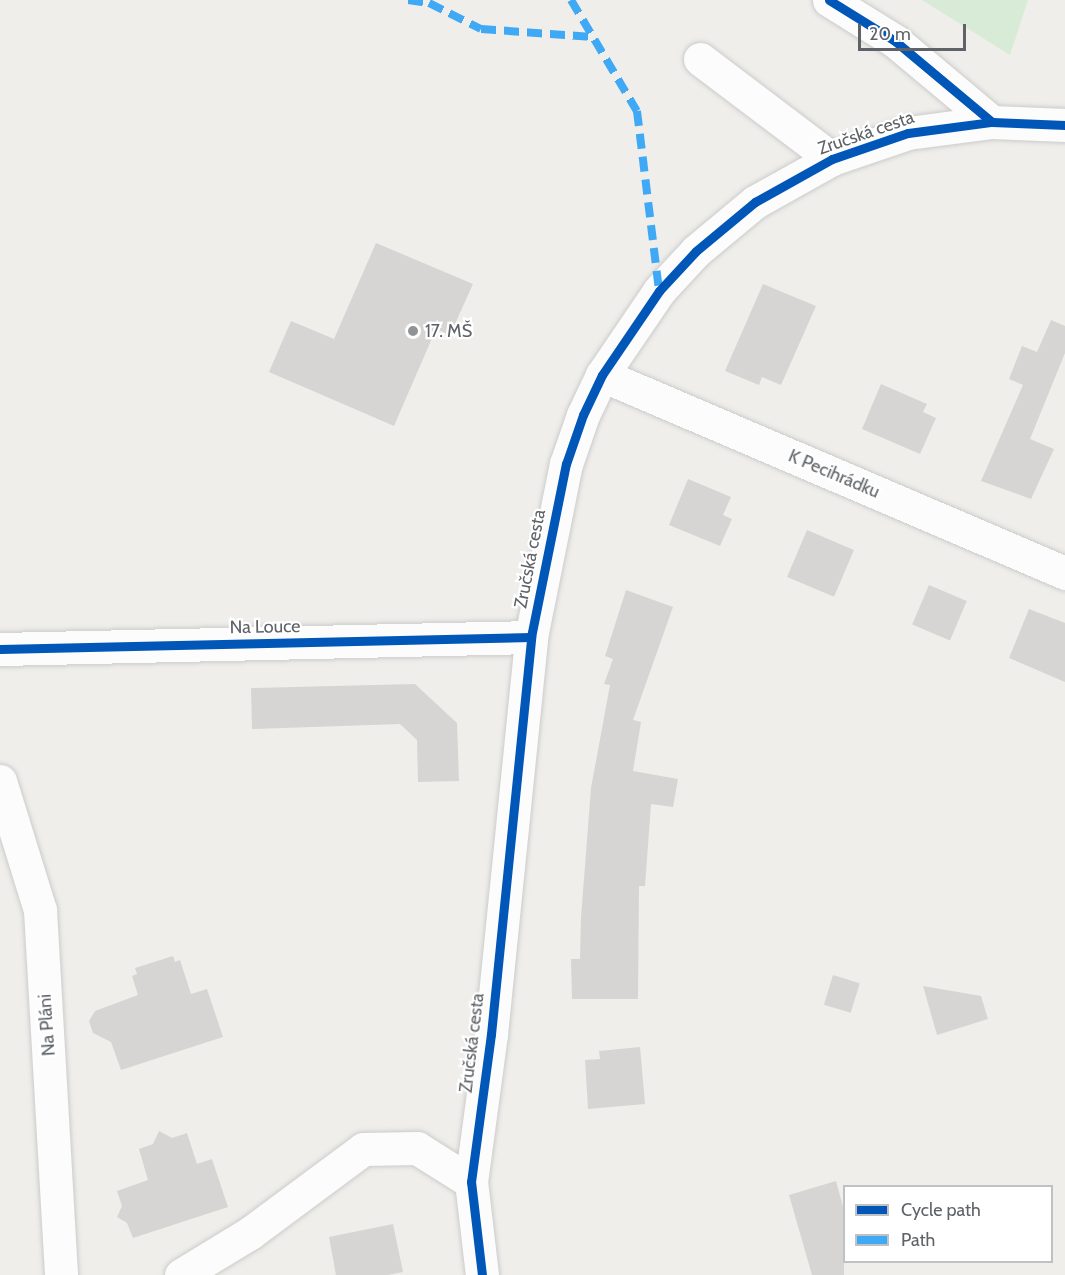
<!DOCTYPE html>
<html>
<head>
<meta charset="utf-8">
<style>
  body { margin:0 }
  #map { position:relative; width:1065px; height:1275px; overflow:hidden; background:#efeeea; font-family:Cabin,sans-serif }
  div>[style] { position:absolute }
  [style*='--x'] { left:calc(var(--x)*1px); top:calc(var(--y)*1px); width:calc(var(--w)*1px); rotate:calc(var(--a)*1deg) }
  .green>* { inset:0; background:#d8ebd6 }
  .building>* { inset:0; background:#d6d5d3; transform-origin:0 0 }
  .roads { filter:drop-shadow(0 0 2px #cbcccc) drop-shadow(0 0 2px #cbcccc) }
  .minor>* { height:33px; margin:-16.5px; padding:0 16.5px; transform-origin:16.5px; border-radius:16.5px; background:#fdfcfc }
  .quiet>* { height:8px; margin-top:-4px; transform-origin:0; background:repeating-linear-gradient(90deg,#3fa9f5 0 15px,transparent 0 23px) }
  .cycleway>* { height:9px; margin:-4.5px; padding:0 4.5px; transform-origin:4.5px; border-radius:4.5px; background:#0057b8 }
  .dots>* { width:16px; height:16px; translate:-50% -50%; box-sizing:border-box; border:3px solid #fff; border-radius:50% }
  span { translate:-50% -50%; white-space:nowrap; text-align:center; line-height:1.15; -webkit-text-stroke:4.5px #fff; paint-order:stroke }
  .street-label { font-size:18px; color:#5f6368 }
  .poi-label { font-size:18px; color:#5f6368 }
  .left { translate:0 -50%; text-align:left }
  .legend { position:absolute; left:843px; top:1185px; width:210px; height:78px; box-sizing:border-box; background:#fff; border:2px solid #bfc1c3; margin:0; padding:8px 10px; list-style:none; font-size:18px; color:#5f6368 }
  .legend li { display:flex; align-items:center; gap:12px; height:30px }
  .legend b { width:30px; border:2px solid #bfc1c3 }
  .scale { position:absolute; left:858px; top:24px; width:108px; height:27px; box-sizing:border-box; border:3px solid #5f6368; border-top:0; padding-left:8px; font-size:18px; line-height:21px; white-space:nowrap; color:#5f6368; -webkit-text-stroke:4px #fff; paint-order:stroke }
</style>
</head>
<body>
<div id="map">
  <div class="green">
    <i style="clip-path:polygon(922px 0,1028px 0,1010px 55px)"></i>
  </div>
  <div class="building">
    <i style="clip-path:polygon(376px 243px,473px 284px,450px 335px,436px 329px,394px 426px,269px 372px,291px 321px,334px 339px)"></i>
    <i style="clip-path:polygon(763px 284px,816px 306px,781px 385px,762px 377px,759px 385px,725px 371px)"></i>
    <i style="clip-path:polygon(1051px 320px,1065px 326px,1065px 353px,1030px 439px,1054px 449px,1031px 499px,981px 481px,1023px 385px,1009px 379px,1022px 346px,1037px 352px)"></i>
    <i style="clip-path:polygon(881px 384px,927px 404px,923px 412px,936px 418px,920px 454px,862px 429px)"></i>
    <i style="clip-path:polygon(688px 479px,731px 497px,723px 515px,732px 519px,720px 546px,669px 525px)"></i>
    <i style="left:807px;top:530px;width:51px;height:51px;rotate:23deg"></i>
    <i style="left:929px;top:585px;width:41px;height:43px;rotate:23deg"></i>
    <i style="clip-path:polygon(626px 590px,673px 607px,633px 720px,641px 722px,633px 771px,678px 779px,673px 807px,651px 804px,645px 886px,639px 886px,638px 999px,572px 999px,571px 959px,580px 959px,581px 917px,591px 788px,610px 685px,604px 684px,613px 659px,605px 656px)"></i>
    <i style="clip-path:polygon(1029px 609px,1065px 623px,1065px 682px,1009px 658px)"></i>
    <i style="clip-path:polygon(415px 684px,457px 723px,459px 781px,418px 782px,417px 740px,400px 724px,252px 729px,251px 688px)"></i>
    <i style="clip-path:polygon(173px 956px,175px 962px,180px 960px,191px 994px,207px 989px,223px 1037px,121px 1070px,111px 1042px,93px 1033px,89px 1021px,95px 1011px,138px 995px,132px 976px,137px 974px,135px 968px)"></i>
    <i style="left:833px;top:975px;width:28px;height:31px;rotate:17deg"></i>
    <i style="clip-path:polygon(923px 986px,981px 996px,988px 1019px,937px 1035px)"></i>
    <i style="clip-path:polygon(640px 1047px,645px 1104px,588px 1109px,585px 1060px,600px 1059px,599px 1051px)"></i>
    <i style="clip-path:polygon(159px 1131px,172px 1138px,187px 1133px,197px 1164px,212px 1159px,228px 1207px,133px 1238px,127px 1223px,117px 1217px,122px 1206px,117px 1191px,148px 1180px,139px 1149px,153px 1144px)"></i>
    <i style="clip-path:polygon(836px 1181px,844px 1210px,844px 1275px,812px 1275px,789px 1195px)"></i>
    <i style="clip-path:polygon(393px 1224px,403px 1272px,388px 1275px,336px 1275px,329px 1237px)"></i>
  </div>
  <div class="roads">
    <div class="minor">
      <i style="--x:829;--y:0;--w:78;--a:31.8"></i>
      <i style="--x:895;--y:41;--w:126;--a:39.9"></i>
      <i style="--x:700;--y:59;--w:166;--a:37.1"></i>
      <i style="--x:602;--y:375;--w:504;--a:23.15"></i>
      <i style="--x:0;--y:649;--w:531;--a:-1.29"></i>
      <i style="--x:0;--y:781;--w:135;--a:72.8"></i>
      <i style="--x:40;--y:910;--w:366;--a:86.7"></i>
      <i style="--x:181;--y:1275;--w:81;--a:-31.3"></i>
      <i style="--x:250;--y:1233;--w:141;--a:-36.6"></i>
      <i style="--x:363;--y:1149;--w:54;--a:-1.1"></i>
      <i style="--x:417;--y:1148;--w:64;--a:32.2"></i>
      <i style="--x:482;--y:1275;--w:94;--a:-96.7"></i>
      <i style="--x:471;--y:1182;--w:149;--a:-82.3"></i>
      <i style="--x:491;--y:1034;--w:399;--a:-84.2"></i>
      <i style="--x:531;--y:637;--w:177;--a:-78.6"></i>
      <i style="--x:566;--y:464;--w:52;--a:-70.9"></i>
      <i style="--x:583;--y:415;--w:44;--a:-64.6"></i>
      <i style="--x:602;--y:375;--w:102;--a:-55.8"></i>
      <i style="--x:659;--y:291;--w:54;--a:-47.2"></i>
      <i style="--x:696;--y:251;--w:77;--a:-39.7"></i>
      <i style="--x:755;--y:202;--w:88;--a:-29.2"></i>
      <i style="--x:832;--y:159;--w:80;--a:-18.9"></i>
      <i style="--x:908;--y:133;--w:85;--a:-7.5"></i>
      <i style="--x:992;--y:122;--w:73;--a:2.4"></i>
    </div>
  </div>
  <div class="quiet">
    <i style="--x:408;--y:0;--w:21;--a:8"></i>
    <i style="--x:429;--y:3;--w:58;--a:26.6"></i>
    <i style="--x:481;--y:29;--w:112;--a:4.1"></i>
    <i style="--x:571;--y:0;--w:129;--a:59.3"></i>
    <i style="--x:637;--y:111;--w:181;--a:83"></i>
  </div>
  <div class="cycleway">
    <i style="--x:829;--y:0;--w:78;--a:31.8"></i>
    <i style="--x:895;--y:41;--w:126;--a:39.9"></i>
    <i style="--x:0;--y:649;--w:531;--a:-1.29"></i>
    <i style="--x:482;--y:1275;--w:94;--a:-96.7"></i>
    <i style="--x:471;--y:1182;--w:149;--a:-82.3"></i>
    <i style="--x:491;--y:1034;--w:399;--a:-84.2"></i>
    <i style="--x:531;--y:637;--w:177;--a:-78.6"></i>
    <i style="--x:566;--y:464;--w:52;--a:-70.9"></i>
    <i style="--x:583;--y:415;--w:44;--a:-64.6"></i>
    <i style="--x:602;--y:375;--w:102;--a:-55.8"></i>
    <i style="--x:659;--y:291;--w:54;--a:-47.2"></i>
    <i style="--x:696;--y:251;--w:77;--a:-39.7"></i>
    <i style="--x:755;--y:202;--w:88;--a:-29.2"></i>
    <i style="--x:832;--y:159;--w:80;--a:-18.9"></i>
    <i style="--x:908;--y:133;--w:85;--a:-7.5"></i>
    <i style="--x:992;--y:122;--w:73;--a:2.4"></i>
  </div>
  <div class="dots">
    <i style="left:413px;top:331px;background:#919496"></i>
  </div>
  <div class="street-label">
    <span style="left:866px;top:133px;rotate:-19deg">Zručská cesta</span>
    <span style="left:834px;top:474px;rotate:23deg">K Pecihrádku</span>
    <span style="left:530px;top:559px;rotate:-79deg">Zručská cesta</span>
    <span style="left:265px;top:627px;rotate:-1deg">Na Louce</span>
    <span style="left:47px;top:1025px;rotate:-94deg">Na Pláni</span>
    <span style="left:472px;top:1043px;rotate:-83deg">Zručská cesta</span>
  </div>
  <div class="poi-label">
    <span class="left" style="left:425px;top:331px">17. MŠ</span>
  </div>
  <ul class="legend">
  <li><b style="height:8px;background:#0057b8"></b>Cycle path</li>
  <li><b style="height:8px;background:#3fa9f5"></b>Path</li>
  </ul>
  <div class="scale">20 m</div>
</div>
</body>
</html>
